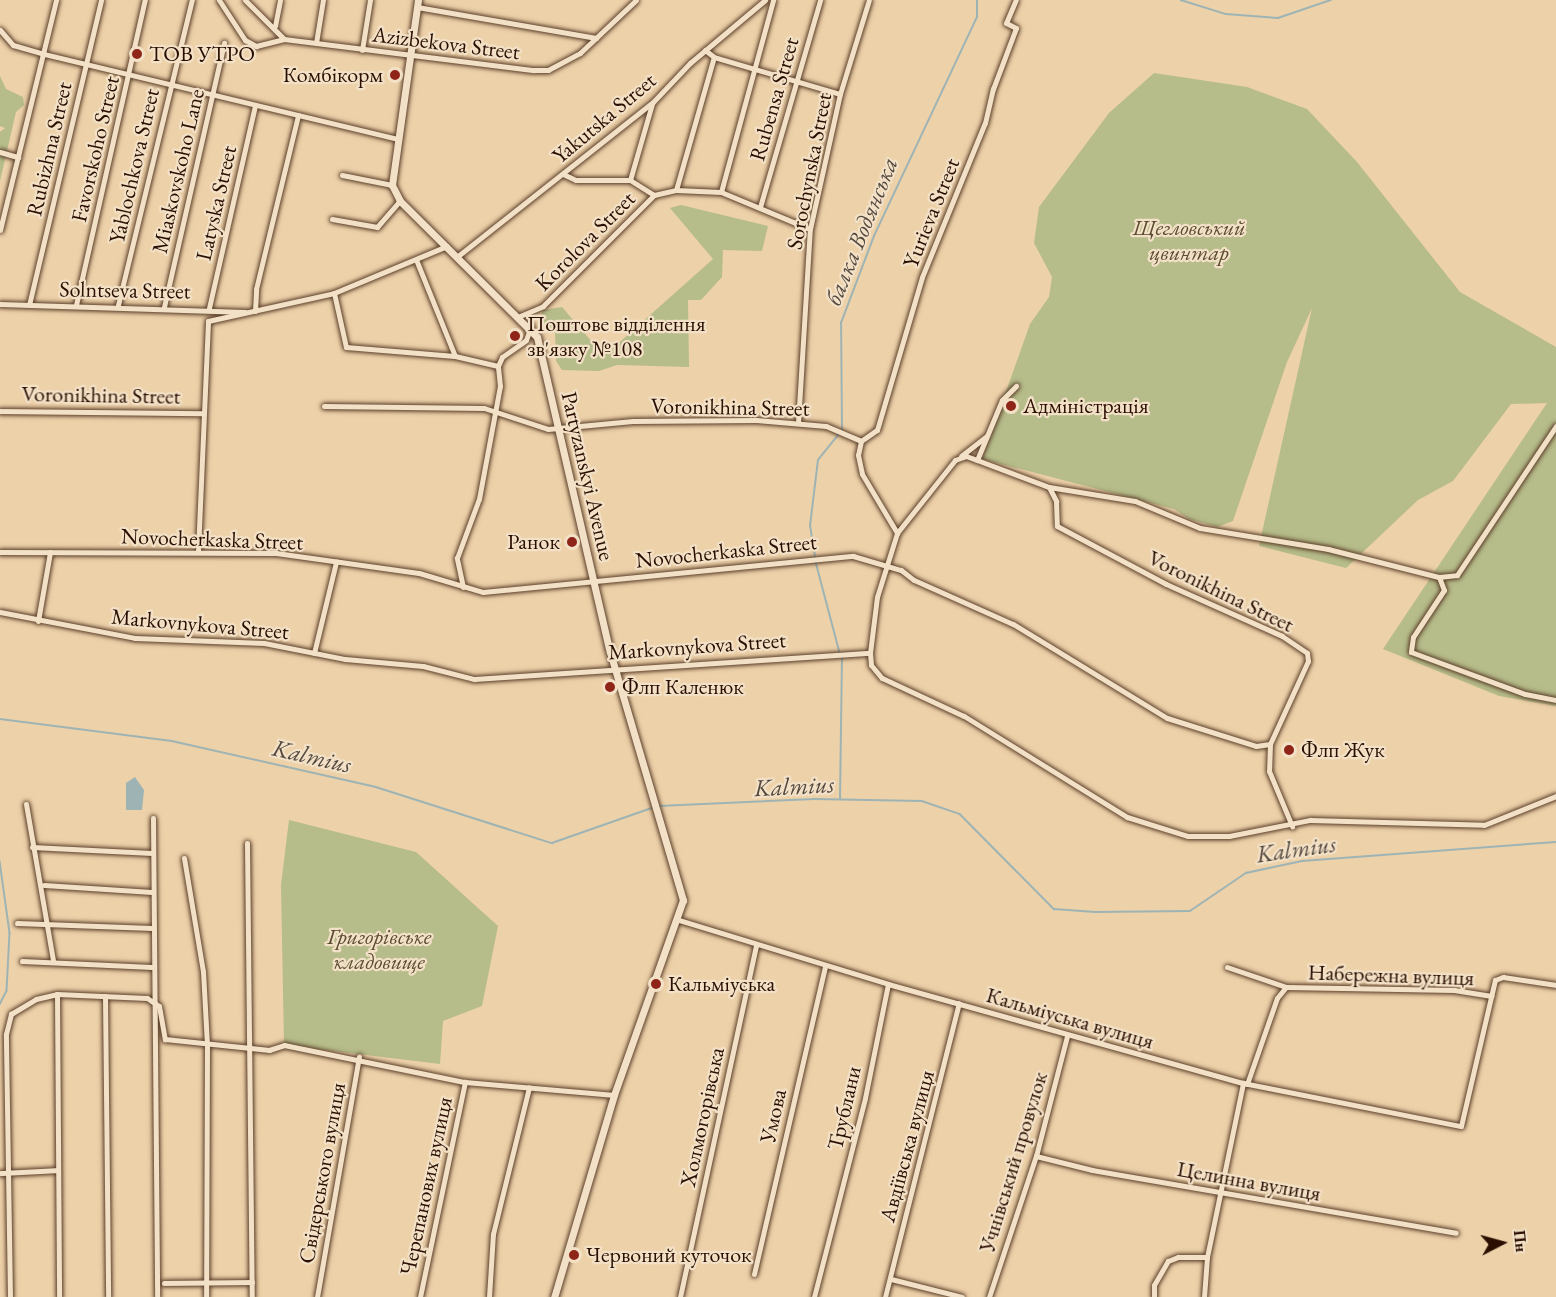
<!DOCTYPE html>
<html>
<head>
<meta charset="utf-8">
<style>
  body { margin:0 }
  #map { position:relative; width:1556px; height:1297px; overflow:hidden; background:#edd1a9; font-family:"EB Garamond",serif }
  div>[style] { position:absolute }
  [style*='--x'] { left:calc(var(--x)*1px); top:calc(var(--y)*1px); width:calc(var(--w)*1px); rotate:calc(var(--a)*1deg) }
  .green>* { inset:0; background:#b6bc8a }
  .water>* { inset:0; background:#9eb4b4 }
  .stream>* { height:1.5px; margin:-0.75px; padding:0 0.75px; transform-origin:0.75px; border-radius:0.75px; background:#9eb4b4 }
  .roads { filter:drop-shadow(0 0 2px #5b3f2a) drop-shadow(0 0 2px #5b3f2a) }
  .minor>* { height:5px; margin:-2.5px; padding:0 2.5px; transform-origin:2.5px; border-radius:2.5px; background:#f3e1c7 }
  .tertiary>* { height:7px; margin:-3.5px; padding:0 3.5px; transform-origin:3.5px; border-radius:3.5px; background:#f3e1c7 }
  .dots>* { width:16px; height:16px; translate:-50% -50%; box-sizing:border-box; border:3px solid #f3e1c7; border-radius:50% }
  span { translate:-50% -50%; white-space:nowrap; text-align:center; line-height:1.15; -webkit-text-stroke:4.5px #f3e1c7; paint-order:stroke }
  .street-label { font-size:22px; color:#2a0e00 }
  .poi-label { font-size:22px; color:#2a0e00 }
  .left { translate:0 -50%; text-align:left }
  .right { translate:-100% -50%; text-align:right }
  .park-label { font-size:22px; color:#5b4b30; font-style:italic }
  .water-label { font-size:24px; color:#53483f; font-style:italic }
  .north { position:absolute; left:1472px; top:1213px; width:60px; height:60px; -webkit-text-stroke:4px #f3e1c7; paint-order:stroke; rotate:84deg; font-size:16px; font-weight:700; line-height:24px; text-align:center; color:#2a0e00 }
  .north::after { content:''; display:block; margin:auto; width:21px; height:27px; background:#2a0e00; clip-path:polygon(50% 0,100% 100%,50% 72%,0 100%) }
</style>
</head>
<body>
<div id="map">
  <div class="green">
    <i style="clip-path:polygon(1154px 73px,1247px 87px,1307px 109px,1357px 162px,1460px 292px,1556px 347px,1556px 706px,1499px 696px,1383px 649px,1547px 403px,1511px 404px,1453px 481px,1418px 500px,1346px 568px,1259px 546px,1312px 308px,1287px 362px,1233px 521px,1217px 527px,1189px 519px,1174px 509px,982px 459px,1030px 324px,1049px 297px,1052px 277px,1034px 243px,1039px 207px,1109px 113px)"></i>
    <i style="clip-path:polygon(0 76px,6px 89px,23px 97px,24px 105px,16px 112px,0 181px,0 132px,5px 128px,0 126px)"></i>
    <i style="clip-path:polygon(681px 205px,768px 226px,762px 251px,723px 250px,722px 277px,701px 300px,688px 300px,689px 367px,617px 365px,599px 371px,562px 370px,556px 361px,555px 333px,540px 318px,543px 310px,562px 307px,598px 349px,613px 348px,713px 259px,670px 208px)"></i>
    <i style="clip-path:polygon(289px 820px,416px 852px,498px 926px,482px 1006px,443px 1021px,440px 1064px,284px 1045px,281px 885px)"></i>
  </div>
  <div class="water">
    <i style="clip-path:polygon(135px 777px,144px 790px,142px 810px,126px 810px,126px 783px)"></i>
  </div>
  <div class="stream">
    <i style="--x:1181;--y:0;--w:47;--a:17.3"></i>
    <i style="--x:1226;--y:14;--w:52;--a:4.4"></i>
    <i style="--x:1278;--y:18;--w:56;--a:-18.8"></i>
    <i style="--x:815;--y:557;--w:31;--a:-99"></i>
    <i style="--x:810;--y:526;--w:66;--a:-83.1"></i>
    <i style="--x:818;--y:460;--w:38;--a:-51"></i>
    <i style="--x:842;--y:430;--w:107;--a:-90.5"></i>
    <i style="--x:841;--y:323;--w:93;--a:-69.2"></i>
    <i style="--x:874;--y:236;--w:242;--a:-64.8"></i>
    <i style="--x:977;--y:17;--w:17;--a:-90"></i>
    <i style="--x:816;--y:562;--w:94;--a:75.2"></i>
    <i style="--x:0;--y:719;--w:173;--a:7.3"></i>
    <i style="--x:172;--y:741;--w:209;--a:12.7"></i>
    <i style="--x:376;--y:787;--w:185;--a:17.7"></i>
    <i style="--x:552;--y:843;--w:106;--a:-19.3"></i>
    <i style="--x:840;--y:799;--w:142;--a:-89.2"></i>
    <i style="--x:659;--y:806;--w:155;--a:-2.6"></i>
    <i style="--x:814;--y:799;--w:108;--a:1.1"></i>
    <i style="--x:922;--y:801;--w:40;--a:18.9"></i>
    <i style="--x:960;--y:814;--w:134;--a:45.3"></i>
    <i style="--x:1054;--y:909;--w:41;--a:4.2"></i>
    <i style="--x:1095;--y:912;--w:95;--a:-0.6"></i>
    <i style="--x:1190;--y:911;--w:68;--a:-34.2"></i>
    <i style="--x:1246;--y:873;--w:57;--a:-12.1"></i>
    <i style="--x:1302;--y:861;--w:255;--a:-4.3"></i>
    <i style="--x:0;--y:861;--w:73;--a:82.1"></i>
    <i style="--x:10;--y:933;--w:58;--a:93"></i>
    <i style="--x:7;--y:991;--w:16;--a:117"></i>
  </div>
  <div class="roads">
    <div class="minor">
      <i style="--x:219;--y:0;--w:48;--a:57"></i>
      <i style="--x:245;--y:40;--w:13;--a:29"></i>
      <i style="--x:256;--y:46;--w:29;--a:-14"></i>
      <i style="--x:245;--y:0;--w:55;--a:45"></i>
      <i style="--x:284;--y:39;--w:252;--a:7.1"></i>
      <i style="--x:534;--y:70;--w:14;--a:0"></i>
      <i style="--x:548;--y:70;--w:36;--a:-28"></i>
      <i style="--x:580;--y:53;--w:77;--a:-43.4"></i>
      <i style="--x:417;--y:7;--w:182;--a:9.8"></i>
      <i style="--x:275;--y:26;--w:26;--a:-79"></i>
      <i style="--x:0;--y:30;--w:20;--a:49"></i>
      <i style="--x:13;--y:45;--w:32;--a:16"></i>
      <i style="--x:44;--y:54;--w:363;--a:13.5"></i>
      <i style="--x:316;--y:43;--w:44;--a:-80.8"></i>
      <i style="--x:362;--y:50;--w:51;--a:-80.9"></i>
      <i style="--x:705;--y:50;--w:11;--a:38"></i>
      <i style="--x:714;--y:57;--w:131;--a:16.4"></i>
      <i style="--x:0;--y:152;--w:19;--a:16"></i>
      <i style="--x:563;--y:174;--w:14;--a:25"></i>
      <i style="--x:576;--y:180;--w:54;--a:0"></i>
      <i style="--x:630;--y:180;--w:28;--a:32"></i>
      <i style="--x:342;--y:175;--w:51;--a:11.3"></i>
      <i style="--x:630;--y:180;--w:79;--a:-73.9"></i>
      <i style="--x:676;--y:190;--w:138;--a:-74.1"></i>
      <i style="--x:721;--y:192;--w:199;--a:-74.8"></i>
      <i style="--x:760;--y:207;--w:216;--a:-73.8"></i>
      <i style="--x:332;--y:219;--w:46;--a:10.1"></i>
      <i style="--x:377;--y:227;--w:35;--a:-49"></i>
      <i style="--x:0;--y:230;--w:237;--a:-76.3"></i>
      <i style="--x:458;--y:256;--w:248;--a:-38.3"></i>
      <i style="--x:653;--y:102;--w:54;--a:-46.5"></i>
      <i style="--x:690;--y:63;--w:98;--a:-40"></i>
      <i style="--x:417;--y:262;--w:101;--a:68"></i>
      <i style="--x:334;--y:293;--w:55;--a:77.5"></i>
      <i style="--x:346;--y:347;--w:109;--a:4.7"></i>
      <i style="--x:455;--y:356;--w:44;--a:13.1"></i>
      <i style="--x:0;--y:304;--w:245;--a:1.9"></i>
      <i style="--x:29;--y:305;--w:313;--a:-76.7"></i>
      <i style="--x:76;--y:305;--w:313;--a:-77.3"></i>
      <i style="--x:118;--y:305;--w:314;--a:-76.4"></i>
      <i style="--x:164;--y:307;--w:271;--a:-77.2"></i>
      <i style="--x:209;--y:308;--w:208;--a:-77.2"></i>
      <i style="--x:255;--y:311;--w:22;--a:-87"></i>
      <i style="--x:256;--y:289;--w:179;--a:-76.4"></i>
      <i style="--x:520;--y:316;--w:25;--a:-23"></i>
      <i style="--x:543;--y:306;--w:157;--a:-45"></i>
      <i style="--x:654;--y:195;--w:23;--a:-13"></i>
      <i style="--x:676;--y:190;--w:45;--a:2.5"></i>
      <i style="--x:721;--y:192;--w:96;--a:22.6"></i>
      <i style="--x:324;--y:406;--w:160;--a:0.7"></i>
      <i style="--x:484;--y:408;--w:67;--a:18.2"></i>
      <i style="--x:548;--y:429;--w:85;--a:-5.4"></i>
      <i style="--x:633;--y:421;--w:123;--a:-0.5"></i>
      <i style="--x:756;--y:420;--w:70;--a:4.9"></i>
      <i style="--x:826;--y:426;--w:38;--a:23"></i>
      <i style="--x:861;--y:441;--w:14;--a:102"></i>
      <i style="--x:858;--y:455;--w:19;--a:78"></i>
      <i style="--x:862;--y:474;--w:69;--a:59.3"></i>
      <i style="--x:0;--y:411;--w:201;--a:0.6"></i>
      <i style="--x:798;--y:423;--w:194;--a:-86.5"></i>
      <i style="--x:810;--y:229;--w:138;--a:-77.5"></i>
      <i style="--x:840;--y:94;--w:98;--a:-72.9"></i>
      <i style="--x:861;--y:441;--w:19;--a:-35"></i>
      <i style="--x:877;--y:430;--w:159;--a:-73.6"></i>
      <i style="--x:922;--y:277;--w:166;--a:-67.8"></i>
      <i style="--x:985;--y:123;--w:35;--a:-77"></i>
      <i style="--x:993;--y:89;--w:65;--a:-69.3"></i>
      <i style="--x:1016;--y:28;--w:11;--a:-153"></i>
      <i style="--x:1006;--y:23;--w:25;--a:-67"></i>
      <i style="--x:961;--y:456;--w:33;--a:-38"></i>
      <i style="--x:977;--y:460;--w:77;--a:20.6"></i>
      <i style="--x:1049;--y:487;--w:87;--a:9.2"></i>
      <i style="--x:1135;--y:501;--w:70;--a:22.6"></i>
      <i style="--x:1200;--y:528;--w:130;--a:9.3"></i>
      <i style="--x:1328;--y:549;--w:114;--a:14.2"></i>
      <i style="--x:1439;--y:577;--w:14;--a:69"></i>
      <i style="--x:1444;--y:590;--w:56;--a:123.4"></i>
      <i style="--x:1413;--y:637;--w:15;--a:98"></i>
      <i style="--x:1411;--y:652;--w:121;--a:20.2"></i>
      <i style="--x:1525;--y:694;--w:32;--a:11"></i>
      <i style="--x:1049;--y:487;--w:16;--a:63"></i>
      <i style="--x:1056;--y:501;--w:25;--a:88"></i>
      <i style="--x:1057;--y:526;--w:123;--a:28"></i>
      <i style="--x:1166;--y:584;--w:127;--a:24.1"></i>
      <i style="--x:1282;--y:636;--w:30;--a:34"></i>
      <i style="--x:1307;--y:653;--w:8;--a:83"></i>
      <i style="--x:1308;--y:661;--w:91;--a:114.6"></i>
      <i style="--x:1270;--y:744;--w:27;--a:92"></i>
      <i style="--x:1269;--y:771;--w:60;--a:67.3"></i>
      <i style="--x:198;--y:551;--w:230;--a:-87.5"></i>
      <i style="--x:208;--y:321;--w:129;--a:-12.5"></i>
      <i style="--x:334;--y:293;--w:122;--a:-22.6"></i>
      <i style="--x:0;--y:552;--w:276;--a:0.2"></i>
      <i style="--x:276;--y:553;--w:144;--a:8"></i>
      <i style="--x:419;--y:573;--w:67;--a:16.5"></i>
      <i style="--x:483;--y:592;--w:372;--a:-5.6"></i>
      <i style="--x:853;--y:556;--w:50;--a:16.3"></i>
      <i style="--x:901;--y:570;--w:16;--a:38"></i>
      <i style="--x:914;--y:580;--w:108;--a:24"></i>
      <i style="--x:1013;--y:624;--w:180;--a:31.4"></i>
      <i style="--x:1167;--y:718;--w:93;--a:17.5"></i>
      <i style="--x:1256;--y:746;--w:14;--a:-8"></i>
      <i style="--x:1439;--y:577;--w:18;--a:-6"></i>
      <i style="--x:1457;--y:575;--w:179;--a:-56.4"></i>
      <i style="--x:463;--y:587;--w:30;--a:-102"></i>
      <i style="--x:457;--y:558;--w:63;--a:-69.6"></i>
      <i style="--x:479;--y:499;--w:115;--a:-79.5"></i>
      <i style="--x:500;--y:386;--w:20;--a:-96"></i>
      <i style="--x:498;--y:366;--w:10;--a:-66"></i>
      <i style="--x:502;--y:357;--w:29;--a:-35"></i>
      <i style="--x:526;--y:340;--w:15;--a:-70"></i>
      <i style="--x:0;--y:612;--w:137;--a:10.9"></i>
      <i style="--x:135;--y:638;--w:129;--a:2.2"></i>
      <i style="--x:264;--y:643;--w:83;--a:11.2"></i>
      <i style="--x:345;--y:659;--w:78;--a:5.1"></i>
      <i style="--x:423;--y:666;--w:53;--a:14.3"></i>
      <i style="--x:474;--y:679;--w:397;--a:-3.8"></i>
      <i style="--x:870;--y:653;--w:12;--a:85"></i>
      <i style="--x:871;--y:665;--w:17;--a:50"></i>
      <i style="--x:882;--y:678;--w:90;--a:24.9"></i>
      <i style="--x:964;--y:716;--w:192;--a:31.8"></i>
      <i style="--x:1127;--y:817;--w:64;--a:17.3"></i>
      <i style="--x:1188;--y:836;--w:41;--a:0"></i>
      <i style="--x:1229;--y:836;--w:83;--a:-11.2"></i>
      <i style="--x:1310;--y:820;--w:174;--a:1.6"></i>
      <i style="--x:1484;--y:825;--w:78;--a:-21.9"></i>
      <i style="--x:38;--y:621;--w:70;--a:-80.1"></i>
      <i style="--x:314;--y:653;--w:94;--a:-76.4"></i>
      <i style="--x:870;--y:653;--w:56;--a:-82.9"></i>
      <i style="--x:877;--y:597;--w:67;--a:-72.6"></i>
      <i style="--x:897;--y:533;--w:93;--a:-51.5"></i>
      <i style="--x:955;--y:460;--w:12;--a:-20"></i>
      <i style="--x:966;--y:456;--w:12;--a:20"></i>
      <i style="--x:977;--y:460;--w:65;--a:-67.4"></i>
      <i style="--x:1002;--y:400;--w:20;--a:-45"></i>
      <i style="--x:26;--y:804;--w:159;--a:80.2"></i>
      <i style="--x:153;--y:818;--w:479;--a:89.5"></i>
      <i style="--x:247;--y:843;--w:454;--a:89.4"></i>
      <i style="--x:32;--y:847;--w:120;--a:2.9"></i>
      <i style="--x:184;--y:858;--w:115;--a:80.5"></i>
      <i style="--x:203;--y:971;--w:73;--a:86.9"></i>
      <i style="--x:207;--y:1044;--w:253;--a:90.2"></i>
      <i style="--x:44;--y:885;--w:108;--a:3.7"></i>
      <i style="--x:676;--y:919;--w:222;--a:17"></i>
      <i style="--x:888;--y:984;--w:369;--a:15.6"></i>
      <i style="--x:1243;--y:1083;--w:222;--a:11.2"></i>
      <i style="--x:1461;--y:1126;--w:150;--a:-76.9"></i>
      <i style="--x:1495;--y:980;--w:9;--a:-21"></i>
      <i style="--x:1503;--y:977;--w:54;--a:8.6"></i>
      <i style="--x:17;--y:923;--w:135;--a:2.1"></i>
      <i style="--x:22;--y:961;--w:130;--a:2.6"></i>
      <i style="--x:1227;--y:967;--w:62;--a:18.7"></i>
      <i style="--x:57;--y:994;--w:303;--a:89.6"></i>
      <i style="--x:105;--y:996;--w:301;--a:89.4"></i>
      <i style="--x:1247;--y:1084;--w:91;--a:-70.8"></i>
      <i style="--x:1277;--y:998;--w:14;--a:-51"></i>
      <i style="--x:1286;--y:987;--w:168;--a:1"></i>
      <i style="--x:1454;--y:990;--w:38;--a:9"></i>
      <i style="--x:1036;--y:1156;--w:58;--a:14"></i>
      <i style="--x:1092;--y:1170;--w:369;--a:9.8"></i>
      <i style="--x:0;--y:1173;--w:57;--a:-3"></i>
      <i style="--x:754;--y:1274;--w:316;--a:-77"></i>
      <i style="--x:891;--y:1279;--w:73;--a:14.2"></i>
      <i style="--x:164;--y:1283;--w:88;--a:-0.7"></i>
      <i style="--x:10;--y:1297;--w:263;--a:-90.9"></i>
      <i style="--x:6;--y:1034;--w:21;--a:-76"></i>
      <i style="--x:11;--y:1014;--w:29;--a:-31"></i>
      <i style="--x:36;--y:999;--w:22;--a:-13"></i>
      <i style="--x:57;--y:994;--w:90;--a:2.5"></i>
      <i style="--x:147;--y:998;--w:14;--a:34"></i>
      <i style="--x:159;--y:1006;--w:34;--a:80"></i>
      <i style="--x:165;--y:1039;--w:105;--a:6"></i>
      <i style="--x:269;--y:1050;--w:16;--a:-18"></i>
      <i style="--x:284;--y:1045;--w:185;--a:11.6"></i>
      <i style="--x:465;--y:1082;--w:150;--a:5"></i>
      <i style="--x:317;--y:1297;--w:244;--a:-80.1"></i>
      <i style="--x:420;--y:1297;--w:220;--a:-78.2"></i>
      <i style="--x:489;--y:1297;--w:63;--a:-86.4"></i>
      <i style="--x:493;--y:1234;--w:151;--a:-76.2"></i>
      <i style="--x:680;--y:1297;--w:360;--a:-77.8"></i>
      <i style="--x:814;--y:1297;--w:205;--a:-75.6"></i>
      <i style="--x:865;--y:1098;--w:116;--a:-78.6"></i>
      <i style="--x:885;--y:1297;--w:303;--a:-75.9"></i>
      <i style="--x:989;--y:1297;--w:149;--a:-71.6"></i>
      <i style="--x:1036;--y:1156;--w:124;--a:-75.5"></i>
      <i style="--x:1154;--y:1297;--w:12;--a:-90"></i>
      <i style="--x:1154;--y:1285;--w:28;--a:-60"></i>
      <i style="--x:1168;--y:1261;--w:11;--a:-22"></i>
      <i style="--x:1178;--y:1257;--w:29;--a:0"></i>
      <i style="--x:1204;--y:1297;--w:40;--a:-85.7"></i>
      <i style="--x:1207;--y:1257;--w:178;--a:-78.3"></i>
    </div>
    <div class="tertiary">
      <i style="--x:418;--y:0;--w:187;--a:98"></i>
      <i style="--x:392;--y:185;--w:18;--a:63"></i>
      <i style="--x:400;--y:201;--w:193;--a:44.8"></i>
      <i style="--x:537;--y:337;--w:323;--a:77"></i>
      <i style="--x:610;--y:652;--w:259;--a:73.6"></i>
      <i style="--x:683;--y:900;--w:207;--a:109.5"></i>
      <i style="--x:614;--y:1095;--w:211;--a:106.5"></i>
    </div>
  </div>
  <div class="dots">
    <i style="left:137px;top:54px;background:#8f2418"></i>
    <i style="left:395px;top:75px;background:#8f2418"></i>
    <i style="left:515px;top:336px;background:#8f2418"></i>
    <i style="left:1011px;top:406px;background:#8f2418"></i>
    <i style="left:572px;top:542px;background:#8f2418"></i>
    <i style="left:610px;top:687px;background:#8f2418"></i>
    <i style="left:1289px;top:750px;background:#8f2418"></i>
    <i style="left:656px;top:984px;background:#8f2418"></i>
    <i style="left:574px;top:1255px;background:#8f2418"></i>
  </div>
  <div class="street-label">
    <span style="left:446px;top:43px;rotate:7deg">Azizbekova Street</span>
    <span style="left:774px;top:99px;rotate:-74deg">Rubensa Street</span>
    <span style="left:604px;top:118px;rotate:-40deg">Yakutska Street</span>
    <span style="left:49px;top:149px;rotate:-77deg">Rubizhna Street</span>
    <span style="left:95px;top:149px;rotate:-77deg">Favorskoho Street</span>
    <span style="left:134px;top:166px;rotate:-77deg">Yablochkova Street</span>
    <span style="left:178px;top:171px;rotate:-77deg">Miaskovskoho Lane</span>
    <span style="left:809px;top:171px;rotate:-79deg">Sorochynska Street</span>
    <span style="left:216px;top:203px;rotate:-77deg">Latyska Street</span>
    <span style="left:931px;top:213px;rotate:-68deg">Yurieva Street</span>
    <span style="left:585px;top:241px;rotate:-45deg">Korolova Street</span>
    <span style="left:125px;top:290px;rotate:1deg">Solntseva Street</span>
    <span style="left:101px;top:395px;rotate:1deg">Voronikhina Street</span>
    <span style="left:730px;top:407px;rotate:1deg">Voronikhina Street</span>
    <span style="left:588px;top:476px;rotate:77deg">Partyzanskyi Avenue</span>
    <span style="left:212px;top:539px;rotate:2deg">Novocherkaska Street</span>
    <span style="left:726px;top:551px;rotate:-6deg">Novocherkaska Street</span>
    <span style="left:1221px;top:591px;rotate:26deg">Voronikhina Street</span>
    <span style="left:200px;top:624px;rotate:5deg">Markovnykova Street</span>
    <span style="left:697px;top:646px;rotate:-4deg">Markovnykova Street</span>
    <span style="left:1391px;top:975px;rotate:2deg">Набережна вулиця</span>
    <span style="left:1070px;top:1018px;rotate:16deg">Кальміуська вулиця</span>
    <span style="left:844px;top:1108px;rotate:-77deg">Трублани</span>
    <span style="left:773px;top:1116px;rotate:-77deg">Умова</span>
    <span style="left:702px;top:1117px;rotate:-78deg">Холмогорівська</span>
    <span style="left:907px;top:1146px;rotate:-75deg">Авдіївська вулиця</span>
    <span style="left:1013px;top:1162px;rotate:-73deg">Учнівський провулок</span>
    <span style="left:322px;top:1173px;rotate:-80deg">Свiдерського вулиця</span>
    <span style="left:1249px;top:1181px;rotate:10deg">Целинна вулиця</span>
    <span style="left:426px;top:1186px;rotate:-78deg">Черепанових вулиця</span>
  </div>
  <div class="poi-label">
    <span class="left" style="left:149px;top:54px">ТОВ УТРО</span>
    <span class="right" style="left:383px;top:75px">Комбікорм</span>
    <span class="left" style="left:527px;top:336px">Поштове відділення<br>зв'язку №108</span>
    <span class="left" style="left:1023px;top:406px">Адміністрація</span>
    <span class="right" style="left:560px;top:542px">Ранок</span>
    <span class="left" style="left:622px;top:687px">Флп Каленюк</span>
    <span class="left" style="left:1301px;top:750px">Флп Жук</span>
    <span class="left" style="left:668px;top:984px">Кальміуська</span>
    <span class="left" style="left:586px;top:1255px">Червоний куточок</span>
  </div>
  <div class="park-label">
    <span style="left:1189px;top:240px">Щегловський<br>цвинтар</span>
    <span style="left:379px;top:949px">Григорівське<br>кладовище</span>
  </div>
  <div class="water-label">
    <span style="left:861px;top:231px;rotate:-68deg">балка Водянська</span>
    <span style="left:312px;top:756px;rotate:13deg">Kalmius</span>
    <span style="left:794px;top:786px;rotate:-3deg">Kalmius</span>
    <span style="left:1296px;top:849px;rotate:-8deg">Kalmius</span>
  </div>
  <div class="north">Пн</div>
</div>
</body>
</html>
